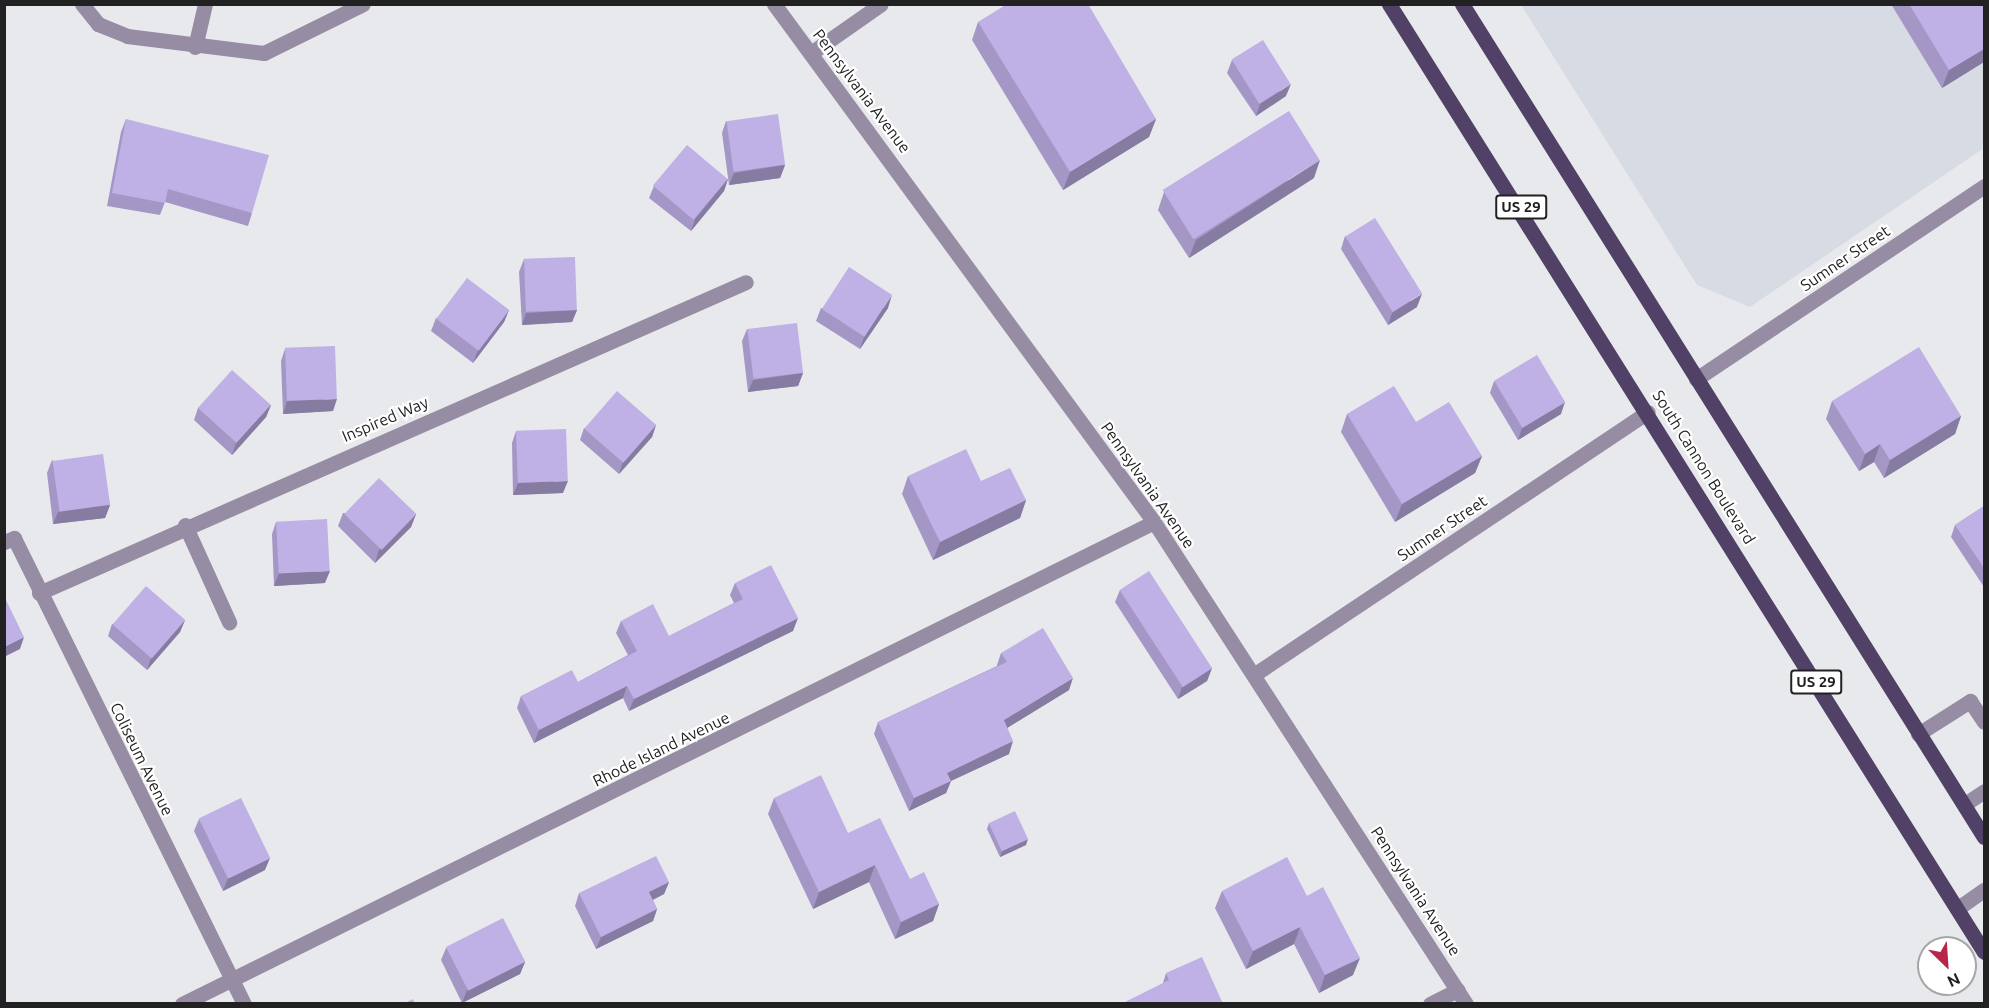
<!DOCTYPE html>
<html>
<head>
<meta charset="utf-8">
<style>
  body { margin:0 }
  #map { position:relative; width:1989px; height:1008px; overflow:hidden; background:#e8e9ec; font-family:Ubuntu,sans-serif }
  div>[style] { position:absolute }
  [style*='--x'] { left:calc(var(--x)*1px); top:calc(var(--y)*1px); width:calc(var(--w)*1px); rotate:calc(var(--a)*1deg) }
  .built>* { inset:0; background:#d7dbe4 }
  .lane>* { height:15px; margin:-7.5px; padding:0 7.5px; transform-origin:7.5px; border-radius:7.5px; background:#968ca3 }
  .street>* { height:15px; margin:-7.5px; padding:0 7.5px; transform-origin:7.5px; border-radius:7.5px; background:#968ca3 }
  .primary>* { height:15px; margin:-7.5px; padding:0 7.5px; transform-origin:7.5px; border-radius:7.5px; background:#524167 }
  .wall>* { inset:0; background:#a497c6 }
  .shaded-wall>* { inset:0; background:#867ba1 }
  .building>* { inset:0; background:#bfb0e6; transform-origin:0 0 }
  span { translate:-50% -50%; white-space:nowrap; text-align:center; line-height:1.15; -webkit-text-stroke:4.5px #fff; paint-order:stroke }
  .shield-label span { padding:2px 4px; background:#fff; border:2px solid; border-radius:4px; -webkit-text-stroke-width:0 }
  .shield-label { font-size:15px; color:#212122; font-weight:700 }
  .street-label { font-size:16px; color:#212122 }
  .frame { position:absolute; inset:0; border:6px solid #212122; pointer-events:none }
  .north { position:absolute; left:1917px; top:936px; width:60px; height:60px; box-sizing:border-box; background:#fff; border:2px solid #a6a6a7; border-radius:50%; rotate:155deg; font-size:16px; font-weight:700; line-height:24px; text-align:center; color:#212122 }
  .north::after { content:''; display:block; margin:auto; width:21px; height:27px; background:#b8274a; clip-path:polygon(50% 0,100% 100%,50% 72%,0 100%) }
</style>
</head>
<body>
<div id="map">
  <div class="built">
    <i style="clip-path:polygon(1521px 5px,1984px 5px,1984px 148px,1750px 307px,1697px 285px)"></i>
  </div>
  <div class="lane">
    <i style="--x:82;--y:4;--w:26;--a:51"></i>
    <i style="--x:98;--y:24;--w:31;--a:22"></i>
    <i style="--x:127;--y:36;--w:138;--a:7.1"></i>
    <i style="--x:264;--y:53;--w:110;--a:-26.3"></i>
    <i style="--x:195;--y:47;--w:44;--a:-76.9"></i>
    <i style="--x:185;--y:525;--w:107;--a:65.6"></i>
    <i style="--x:1918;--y:734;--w:62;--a:-32.4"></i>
    <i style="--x:1970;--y:701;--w:25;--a:56"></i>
    <i style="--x:1965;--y:804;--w:23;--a:-34"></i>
  </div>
  <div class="street">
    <i style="--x:774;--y:4;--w:642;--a:53.74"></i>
    <i style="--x:1154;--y:522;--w:574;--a:57.08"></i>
    <i style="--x:811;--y:53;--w:85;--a:-35"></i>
    <i style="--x:1696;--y:379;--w:347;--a:-33.8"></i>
    <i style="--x:4;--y:542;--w:11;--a:-22"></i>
    <i style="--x:14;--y:538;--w:520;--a:63.73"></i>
    <i style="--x:39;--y:593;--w:772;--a:-23.74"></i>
    <i style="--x:1255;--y:674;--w:472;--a:-33.7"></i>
    <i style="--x:1958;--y:908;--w:32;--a:-35"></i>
    <i style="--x:182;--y:1004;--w:1085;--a:-26.38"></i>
    <i style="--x:1430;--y:1004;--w:31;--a:-27"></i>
  </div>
  <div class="primary">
    <i style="--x:1389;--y:4;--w:1119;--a:57.89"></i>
    <i style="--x:1462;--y:4;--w:983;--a:57.93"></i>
  </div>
  <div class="wall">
    <i style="clip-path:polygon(1891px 4px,1984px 4px,1984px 62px,1942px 88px)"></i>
    <i style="clip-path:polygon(978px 22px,1156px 119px,1149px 137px,1063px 190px,972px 40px)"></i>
    <i style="clip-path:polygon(1232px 60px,1286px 96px,1256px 116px,1227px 73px)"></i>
    <i style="clip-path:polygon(126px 119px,252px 213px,248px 226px,165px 202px,160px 215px,107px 206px,121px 132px)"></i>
    <i style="clip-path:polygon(726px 121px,785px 165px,780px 178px,729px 185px,722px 133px)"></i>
    <i style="clip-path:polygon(1314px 178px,1189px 258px,1158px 210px,1164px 192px)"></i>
    <i style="clip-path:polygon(728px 179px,724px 191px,691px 231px,649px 198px,654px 186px)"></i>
    <i style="clip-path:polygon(1345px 236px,1417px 307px,1388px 325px,1341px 249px)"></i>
    <i style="clip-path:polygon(524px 259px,577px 310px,572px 322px,522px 325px,519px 272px)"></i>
    <i style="clip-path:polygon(821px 308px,888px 308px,860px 349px,816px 321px)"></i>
    <i style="clip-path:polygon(509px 310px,504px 322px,473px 363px,431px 331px,436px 318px)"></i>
    <i style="clip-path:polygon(747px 329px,803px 373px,798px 386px,748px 392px,742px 341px)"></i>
    <i style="clip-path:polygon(285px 349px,333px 411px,283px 414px,281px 361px)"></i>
    <i style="clip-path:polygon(1494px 381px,1561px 414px,1518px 440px,1490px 393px)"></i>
    <i style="clip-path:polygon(1832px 401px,1961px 416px,1955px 434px,1884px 478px,1874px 462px,1859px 471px,1826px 419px)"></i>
    <i style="clip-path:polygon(271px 405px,266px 417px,232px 455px,194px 420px,198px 408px)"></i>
    <i style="clip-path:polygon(1347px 414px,1416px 422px,1482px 456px,1475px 473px,1395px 522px,1341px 432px)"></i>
    <i style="clip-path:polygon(656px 425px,652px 437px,619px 474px,580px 440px,584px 428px)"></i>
    <i style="clip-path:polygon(516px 431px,563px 493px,513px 495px,512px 443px)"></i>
    <i style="clip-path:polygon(52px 460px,110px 505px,105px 518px,53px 524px,47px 473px)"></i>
    <i style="clip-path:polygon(908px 476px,1026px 500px,1020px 518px,933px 560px,902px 494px)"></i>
    <i style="clip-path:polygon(1984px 506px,1984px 587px,1951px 537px,1955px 525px)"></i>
    <i style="clip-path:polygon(343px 513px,416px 514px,411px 527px,375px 563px,338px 526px)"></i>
    <i style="clip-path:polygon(276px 522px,325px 583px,274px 586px,272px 534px)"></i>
    <i style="clip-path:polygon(735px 583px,793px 631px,629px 711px,623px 698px,534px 743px,517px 708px,521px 696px,578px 682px,628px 655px,616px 633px,621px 621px,669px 636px,734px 603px,730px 595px)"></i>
    <i style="clip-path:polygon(1120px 590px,1212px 668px,1207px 681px,1178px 699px,1115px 602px)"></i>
    <i style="clip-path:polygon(185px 620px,180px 632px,147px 670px,108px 636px,112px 624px)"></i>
    <i style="clip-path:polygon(1001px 653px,1069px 690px,1007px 728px,1009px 754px,951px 781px,946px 793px,909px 811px,874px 734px,878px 722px,997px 666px,997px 665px)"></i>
    <i style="clip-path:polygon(774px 798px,848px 833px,910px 879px,939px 904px,933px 921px,895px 939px,869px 882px,813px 909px,768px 814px)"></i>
    <i style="clip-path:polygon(199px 819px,265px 870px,223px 891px,194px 831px)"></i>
    <i style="clip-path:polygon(989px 823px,1026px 845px,1000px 857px,987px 829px)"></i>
    <i style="clip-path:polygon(669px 882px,664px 894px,653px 900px,657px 909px,653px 921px,596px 949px,575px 906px,579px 893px)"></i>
    <i style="clip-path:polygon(1222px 891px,1307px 896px,1353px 975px,1319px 993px,1294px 944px,1246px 969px,1215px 908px)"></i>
    <i style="clip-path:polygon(446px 948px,525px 962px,520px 974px,462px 1003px,441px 960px)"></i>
    <i style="clip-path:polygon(1166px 973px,1223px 1004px,1163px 983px)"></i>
  </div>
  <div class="shaded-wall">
    <i style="clip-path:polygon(1984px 49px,1984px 62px,1942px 88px,1949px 70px)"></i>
    <i style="clip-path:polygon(1291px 84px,1286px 96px,1256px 116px,1260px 104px)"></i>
    <i style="clip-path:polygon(1156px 119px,1149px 137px,1063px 190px,1070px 172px)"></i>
    <i style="clip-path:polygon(1320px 160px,1314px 178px,1189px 258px,1196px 240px)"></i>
    <i style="clip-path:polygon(785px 165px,780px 178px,729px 185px,734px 173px)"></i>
    <i style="clip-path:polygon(728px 179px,724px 191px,691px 231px,695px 219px)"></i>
    <i style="clip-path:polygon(1422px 294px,1417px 307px,1388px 325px,1392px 313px)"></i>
    <i style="clip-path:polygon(892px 295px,888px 308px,860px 349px,864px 337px)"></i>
    <i style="clip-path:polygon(509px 310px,504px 322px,473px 363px,478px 350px)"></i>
    <i style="clip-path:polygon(577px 310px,572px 322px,522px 325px,526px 313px)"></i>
    <i style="clip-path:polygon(803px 373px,798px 386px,748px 392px,753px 380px)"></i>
    <i style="clip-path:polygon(337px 399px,333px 411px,283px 414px,287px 401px)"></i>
    <i style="clip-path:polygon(1565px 402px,1561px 414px,1518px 440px,1522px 428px)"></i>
    <i style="clip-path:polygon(271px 405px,266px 417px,232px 455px,236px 443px)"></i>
    <i style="clip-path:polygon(1961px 416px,1955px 434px,1884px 478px,1890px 460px)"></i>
    <i style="clip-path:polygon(656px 425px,652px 437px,619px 474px,623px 462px)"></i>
    <i style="clip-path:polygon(1880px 444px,1874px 462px,1859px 471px,1865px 454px)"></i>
    <i style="clip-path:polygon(1482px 456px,1475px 473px,1395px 522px,1402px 504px)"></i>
    <i style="clip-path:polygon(568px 481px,563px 493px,513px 495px,518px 483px)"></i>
    <i style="clip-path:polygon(1026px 500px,1020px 518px,933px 560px,940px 542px)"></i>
    <i style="clip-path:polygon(110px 505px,105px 518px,53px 524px,58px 512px)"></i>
    <i style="clip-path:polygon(416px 514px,411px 527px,375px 563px,379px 550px)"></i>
    <i style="clip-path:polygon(330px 571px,325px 583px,274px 586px,279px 573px)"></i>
    <i style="clip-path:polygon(798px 618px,793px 631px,629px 711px,634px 699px)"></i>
    <i style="clip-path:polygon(185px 620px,180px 632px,147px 670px,151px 658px)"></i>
    <i style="clip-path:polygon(24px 637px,20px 649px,4px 657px,4px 647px)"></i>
    <i style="clip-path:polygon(1212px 668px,1207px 681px,1178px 699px,1182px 687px)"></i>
    <i style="clip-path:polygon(1073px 678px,1069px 690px,999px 733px,1004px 720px)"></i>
    <i style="clip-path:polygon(627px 686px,623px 698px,534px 743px,539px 730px)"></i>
    <i style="clip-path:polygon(1013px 741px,1009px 754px,942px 785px,947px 773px)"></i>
    <i style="clip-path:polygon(951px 781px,946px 793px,909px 811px,914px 798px)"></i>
    <i style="clip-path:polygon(1028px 839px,1026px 845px,1000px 857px,1002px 851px)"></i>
    <i style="clip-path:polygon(270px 858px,265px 870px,223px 891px,228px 878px)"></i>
    <i style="clip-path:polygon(875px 865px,869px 882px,813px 909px,819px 892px)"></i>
    <i style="clip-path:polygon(669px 882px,664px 894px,644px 904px,649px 892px)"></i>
    <i style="clip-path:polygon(939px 904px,933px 921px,895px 939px,901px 922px)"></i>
    <i style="clip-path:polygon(657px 909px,653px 921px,596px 949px,601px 937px)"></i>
    <i style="clip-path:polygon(1300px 927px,1294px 944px,1246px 969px,1253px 951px)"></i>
    <i style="clip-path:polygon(1360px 958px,1353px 975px,1319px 993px,1325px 975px)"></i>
    <i style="clip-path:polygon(525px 962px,520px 974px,462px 1003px,467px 990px)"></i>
  </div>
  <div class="building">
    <i style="clip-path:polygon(1007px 4px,1088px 4px,1156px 119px,1070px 172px,978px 22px)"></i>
    <i style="clip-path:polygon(1909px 4px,1984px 4px,1984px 49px,1949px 70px)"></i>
    <i style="left:1263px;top:40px;width:52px;height:37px;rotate:58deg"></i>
    <i style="left:1289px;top:111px;width:58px;height:149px;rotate:58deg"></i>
    <i style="left:778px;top:114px;width:51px;height:52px;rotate:82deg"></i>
    <i style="clip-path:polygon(126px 119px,269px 155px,252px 213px,168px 189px,165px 203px,112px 193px)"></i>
    <i style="left:687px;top:145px;width:53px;height:53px;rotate:40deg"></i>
    <i style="left:1375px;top:218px;width:89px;height:35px;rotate:58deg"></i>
    <i style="left:575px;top:257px;width:53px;height:51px;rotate:88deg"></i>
    <i style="left:849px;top:267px;width:51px;height:50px;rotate:33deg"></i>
    <i style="left:467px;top:278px;width:53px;height:51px;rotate:37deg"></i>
    <i style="left:797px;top:323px;width:50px;height:50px;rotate:83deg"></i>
    <i style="left:335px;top:346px;width:53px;height:50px;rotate:88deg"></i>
    <i style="clip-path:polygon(1919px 347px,1961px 416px,1890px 460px,1880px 444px,1865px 454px,1832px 401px)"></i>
    <i style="left:1537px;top:355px;width:55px;height:50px;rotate:59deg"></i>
    <i style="left:232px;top:370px;width:52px;height:51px;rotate:42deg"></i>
    <i style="clip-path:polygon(1394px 386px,1416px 422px,1449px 402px,1482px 456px,1402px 504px,1347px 414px)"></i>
    <i style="left:617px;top:391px;width:52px;height:50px;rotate:41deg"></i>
    <i style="left:566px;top:429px;width:52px;height:50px;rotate:88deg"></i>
    <i style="clip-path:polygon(966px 449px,981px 481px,1010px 468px,1026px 500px,940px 542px,908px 476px)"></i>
    <i style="left:103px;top:454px;width:51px;height:51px;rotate:82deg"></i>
    <i style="left:379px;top:478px;width:52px;height:50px;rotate:44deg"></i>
    <i style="clip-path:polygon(1984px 506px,1984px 568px,1955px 525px)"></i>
    <i style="left:327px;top:519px;width:52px;height:51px;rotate:87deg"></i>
    <i style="clip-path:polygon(771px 565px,798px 618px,634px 699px,627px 686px,539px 730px,521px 696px,572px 670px,578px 682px,637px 651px,621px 621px,653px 604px,669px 636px,743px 599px,735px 583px)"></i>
    <i style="left:1149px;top:571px;width:116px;height:35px;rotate:57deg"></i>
    <i style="left:146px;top:586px;width:52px;height:51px;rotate:41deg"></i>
    <i style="clip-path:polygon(4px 598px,5px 598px,24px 637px,4px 647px)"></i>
    <i style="clip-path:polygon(1043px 628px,1073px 678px,1004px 720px,1013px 741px,947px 773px,951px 781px,914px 798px,878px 722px,1007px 662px,1001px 653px)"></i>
    <i style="clip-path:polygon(821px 775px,848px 833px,880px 818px,910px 879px,924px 872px,939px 904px,901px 922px,875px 865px,819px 892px,774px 798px)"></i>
    <i style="left:241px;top:798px;width:67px;height:47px;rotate:64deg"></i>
    <i style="left:1015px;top:811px;width:31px;height:29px;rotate:65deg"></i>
    <i style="clip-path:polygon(656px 856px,669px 882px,649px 892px,657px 909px,601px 937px,579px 893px)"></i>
    <i style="clip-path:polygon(1287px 857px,1307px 896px,1323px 887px,1360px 958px,1325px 975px,1300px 927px,1253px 951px,1222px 891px)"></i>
    <i style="left:503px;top:918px;width:49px;height:64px;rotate:63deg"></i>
    <i style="clip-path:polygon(1202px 957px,1223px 1004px,1121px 1004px,1169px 980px,1166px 973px)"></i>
    <i style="clip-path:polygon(413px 999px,415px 1004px,403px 1004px)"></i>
  </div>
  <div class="shield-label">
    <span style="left:1521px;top:207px">US 29</span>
    <span style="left:1816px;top:682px">US 29</span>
  </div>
  <div class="street-label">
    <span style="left:862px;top:91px;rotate:53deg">Pennsylvania Avenue</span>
    <span style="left:1845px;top:258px;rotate:-34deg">Sumner Street</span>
    <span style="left:385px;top:419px;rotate:-23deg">Inspired Way</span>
    <span style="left:1704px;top:467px;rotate:58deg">South Cannon Boulevard</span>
    <span style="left:1148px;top:485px;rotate:55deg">Pennsylvania Avenue</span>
    <span style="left:1442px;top:528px;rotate:-34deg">Sumner Street</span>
    <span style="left:661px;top:749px;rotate:-26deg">Rhode Island Avenue</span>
    <span style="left:142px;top:759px;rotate:64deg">Coliseum Avenue</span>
    <span style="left:1416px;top:891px;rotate:57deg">Pennsylvania Avenue</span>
  </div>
  <div class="frame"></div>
  <div class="north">N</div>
</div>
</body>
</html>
